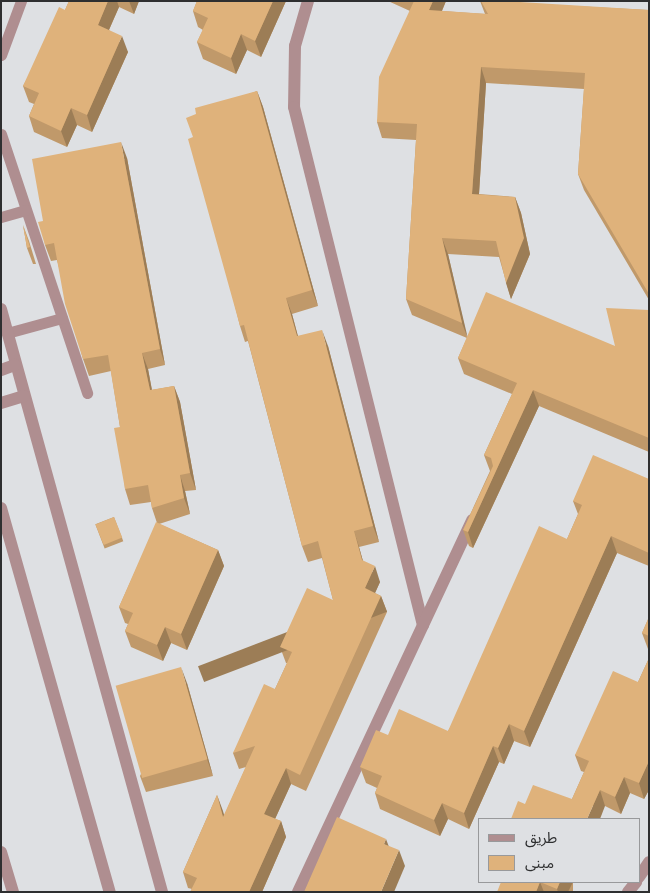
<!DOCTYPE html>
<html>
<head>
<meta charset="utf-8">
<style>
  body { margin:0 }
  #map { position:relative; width:650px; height:893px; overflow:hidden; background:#dee0e3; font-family:Arial,"Noto Sans Arabic",sans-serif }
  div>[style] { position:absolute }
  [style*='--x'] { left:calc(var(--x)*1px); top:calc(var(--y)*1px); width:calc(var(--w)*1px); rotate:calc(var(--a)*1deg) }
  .lane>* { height:11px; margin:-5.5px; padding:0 5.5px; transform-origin:5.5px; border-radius:5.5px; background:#af8e90 }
  .street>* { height:12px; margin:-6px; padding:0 6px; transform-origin:6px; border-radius:6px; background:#af8e90 }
  .wall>* { inset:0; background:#c0996a; transform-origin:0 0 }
  .shaded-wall>* { inset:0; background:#9c7d56; transform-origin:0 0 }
  .building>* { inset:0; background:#dfb27b; transform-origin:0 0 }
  span { translate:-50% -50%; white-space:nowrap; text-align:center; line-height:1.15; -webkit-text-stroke:4.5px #dee0e3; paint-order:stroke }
  .frame { position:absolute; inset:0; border:2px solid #2e2f30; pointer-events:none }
  .legend { position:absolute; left:478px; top:818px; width:162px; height:65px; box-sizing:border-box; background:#dee0e3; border:1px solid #98999b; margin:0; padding:6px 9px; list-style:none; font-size:15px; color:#2e2f30 }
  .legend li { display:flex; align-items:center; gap:10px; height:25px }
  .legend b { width:25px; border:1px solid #98999b }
</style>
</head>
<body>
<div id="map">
  <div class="lane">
    <i style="--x:1;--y:55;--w:58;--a:-69.7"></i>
    <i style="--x:1;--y:134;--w:273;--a:71.6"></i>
    <i style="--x:1;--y:217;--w:25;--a:-16"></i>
    <i style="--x:7;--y:333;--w:57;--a:-15.3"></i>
  </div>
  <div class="street">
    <i style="--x:308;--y:1;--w:47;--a:106.1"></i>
    <i style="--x:295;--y:46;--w:61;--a:90.9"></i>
    <i style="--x:294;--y:107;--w:534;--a:76.02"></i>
    <i style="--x:1;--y:309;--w:605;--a:74.56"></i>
    <i style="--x:1;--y:370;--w:15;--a:-20"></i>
    <i style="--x:1;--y:403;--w:24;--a:-17"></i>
    <i style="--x:1;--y:508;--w:399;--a:74.2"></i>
    <i style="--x:1;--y:852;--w:42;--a:73.3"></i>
    <i style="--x:639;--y:877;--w:18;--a:-56"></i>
    <i style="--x:298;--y:892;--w:411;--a:-64.9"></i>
    <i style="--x:628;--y:892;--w:13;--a:-51"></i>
  </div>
  <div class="wall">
    <i style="clip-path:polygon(69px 1px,139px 1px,134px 14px,119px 7px,109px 30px,128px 52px,92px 132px,77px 125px,67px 147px,34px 132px,29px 116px,34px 104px,29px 102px,23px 86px,65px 10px)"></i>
    <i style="clip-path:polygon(197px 1px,286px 1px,261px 57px,247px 50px,236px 74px,203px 59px,197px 42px,203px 30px,198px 27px,193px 11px)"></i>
    <i style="clip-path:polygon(388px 1px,446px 1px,442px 11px,485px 14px,480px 1px,649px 10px,649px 300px,584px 190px,578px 174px,584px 89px,486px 83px,479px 194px,515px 197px,521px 213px,530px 254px,511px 299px,499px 257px,448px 254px,467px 337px,615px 346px,649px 310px,649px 452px,539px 406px,473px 548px,469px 546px,463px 530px,490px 471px,484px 455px,512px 394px,464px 374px,458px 358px,467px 338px,412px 315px,406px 299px,416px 140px,382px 138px,377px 122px,410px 11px)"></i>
    <i style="clip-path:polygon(257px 91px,263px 107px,318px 306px,292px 314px,298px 336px,328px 346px,379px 542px,359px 547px,363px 561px,380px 582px,375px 593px,381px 596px,387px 612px,306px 791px,291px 784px,275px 819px,281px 821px,286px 837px,262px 892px,190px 892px,192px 889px,188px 888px,183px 872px,217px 795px,224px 816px,246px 767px,239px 769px,233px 753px,275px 689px,287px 663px,286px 663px,280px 647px,333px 600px,322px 558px,308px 562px,302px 546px,248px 341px,245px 342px,240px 326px,193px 137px,196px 114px)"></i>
    <i style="clip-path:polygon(127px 158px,165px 365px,148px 369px,152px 390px,174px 386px,180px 402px,196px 490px,185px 491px,190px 514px,159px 524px,218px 550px,224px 566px,187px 650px,171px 643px,163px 661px,131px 647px,125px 631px,128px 624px,125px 623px,119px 607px,157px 523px,152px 508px,151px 502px,130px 505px,125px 489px,120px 427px,111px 371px,89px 376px,83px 359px,57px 260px,51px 261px,45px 245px,43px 221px)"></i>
    <i style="clip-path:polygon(23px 225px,29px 241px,36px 264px,33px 264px,27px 248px)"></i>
    <i style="clip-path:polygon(649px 479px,649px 566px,617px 553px,530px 747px,514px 741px,504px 764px,499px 762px,469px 829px,448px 819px,440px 836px,380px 809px,375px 793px,377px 788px,366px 783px,360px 767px,388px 735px,448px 731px,567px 539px,578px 514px,573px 501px)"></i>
    <i style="left:114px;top:517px;width:26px;height:20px;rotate:69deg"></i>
    <i style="clip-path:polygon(649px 617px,649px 649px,648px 649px,642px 633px)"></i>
    <i style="clip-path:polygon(649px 658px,649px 790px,644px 799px,630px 793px,621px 814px,605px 806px,525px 804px,572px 799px,584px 772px,581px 771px,575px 755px,638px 682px)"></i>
    <i style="clip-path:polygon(187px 683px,213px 776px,146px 792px,140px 776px)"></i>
    <i style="left:501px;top:882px;width:72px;height:11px"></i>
  </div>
  <div class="shaded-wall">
    <i style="clip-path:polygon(108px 1px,117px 1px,119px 7px,104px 41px,98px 25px)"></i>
    <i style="clip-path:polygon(129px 1px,139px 1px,134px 14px)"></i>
    <i style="clip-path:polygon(273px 1px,286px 1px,261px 57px,255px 41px)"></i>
    <i style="clip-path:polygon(433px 1px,446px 1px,435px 27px,429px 10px)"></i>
    <i style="clip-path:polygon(241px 34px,247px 50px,236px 74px,231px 58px)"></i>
    <i style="clip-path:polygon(122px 36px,128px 52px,92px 132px,87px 115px)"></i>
    <i style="clip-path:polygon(481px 67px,486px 83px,478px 210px,472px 194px)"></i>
    <i style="clip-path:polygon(257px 91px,263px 107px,318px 306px,312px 290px)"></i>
    <i style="clip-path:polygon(71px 108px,77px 125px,67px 147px,61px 131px)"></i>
    <i style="clip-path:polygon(121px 142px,127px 158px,165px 365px,160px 349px)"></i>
    <i style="clip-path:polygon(515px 197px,521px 213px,530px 254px,511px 299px,506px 283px)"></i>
    <i style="clip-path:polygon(442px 238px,448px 254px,468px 339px,462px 323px)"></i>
    <i style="clip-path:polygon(286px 298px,292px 314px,302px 352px,297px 336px)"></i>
    <i style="clip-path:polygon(322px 330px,328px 346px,379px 542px,373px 526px)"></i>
    <i style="clip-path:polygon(142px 353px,148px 369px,155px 407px,150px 390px)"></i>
    <i style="clip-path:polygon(174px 386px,180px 402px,196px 490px,190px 473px)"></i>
    <i style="clip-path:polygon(533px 390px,539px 406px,473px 548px,468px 532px)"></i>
    <i style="clip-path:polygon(180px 475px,185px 491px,190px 514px,184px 498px)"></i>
    <i style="clip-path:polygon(354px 531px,359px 547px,367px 576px,362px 560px)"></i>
    <i style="clip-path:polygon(611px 536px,617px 553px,530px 747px,524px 731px)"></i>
    <i style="clip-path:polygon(218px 550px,224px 566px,187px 650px,181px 634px)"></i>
    <i style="clip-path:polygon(375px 566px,380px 582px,370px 604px,365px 588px)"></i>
    <i style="left:381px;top:596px;width:17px;height:196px;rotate:69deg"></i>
    <i style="clip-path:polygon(165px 627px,171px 643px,163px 661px,157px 645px)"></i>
    <i style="clip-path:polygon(181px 667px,187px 683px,213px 776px,207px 759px)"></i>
    <i style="clip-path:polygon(509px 724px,514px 741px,504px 764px,498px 748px)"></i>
    <i style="clip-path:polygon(493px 746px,499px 762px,469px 829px,464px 813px)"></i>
    <i style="clip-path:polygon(649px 761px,649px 790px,644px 799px,639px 783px)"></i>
    <i style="clip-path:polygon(286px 768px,291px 784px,270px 830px,264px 814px)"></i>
    <i style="clip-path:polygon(624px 777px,630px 793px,621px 814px,615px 797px)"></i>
    <i style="clip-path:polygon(600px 790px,605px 806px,600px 819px,587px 819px)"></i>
    <i style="clip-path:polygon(217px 795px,223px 811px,229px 833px,223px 817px)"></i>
    <i style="clip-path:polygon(442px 803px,448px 819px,440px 836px,434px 820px)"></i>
    <i style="clip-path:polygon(281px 821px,286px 837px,262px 892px,249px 892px)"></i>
    <i style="clip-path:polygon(386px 839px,392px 855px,384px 844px)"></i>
    <i style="clip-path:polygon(399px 850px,405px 866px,394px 892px,381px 892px)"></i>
    <i style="clip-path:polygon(540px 882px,544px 892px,536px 892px)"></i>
    <i style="clip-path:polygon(560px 882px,573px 882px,568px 892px,558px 892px,557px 889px)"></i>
  </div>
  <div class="building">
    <i style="clip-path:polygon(69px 1px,108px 1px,98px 25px,122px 36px,87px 115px,71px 108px,61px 131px,29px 116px,39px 93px,23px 86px,59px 7px,65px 10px)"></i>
    <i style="clip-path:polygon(197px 1px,273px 1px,255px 41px,241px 34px,231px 58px,197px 42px,208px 18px,193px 11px)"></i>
    <i style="clip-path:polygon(414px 1px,433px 1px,429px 10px,488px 14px,481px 1px,503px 1px,649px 10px,649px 294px,578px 174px,585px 73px,481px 67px,472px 194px,515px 197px,524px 238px,506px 283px,496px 241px,442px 238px,462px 323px,406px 299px,417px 124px,377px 122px,379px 77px)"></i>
    <i style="clip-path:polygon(257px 91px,312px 290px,286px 298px,297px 336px,322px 330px,373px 526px,354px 531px,362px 560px,375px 566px,365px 588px,381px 596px,300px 775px,286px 768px,264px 814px,281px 821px,249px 892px,190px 892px,197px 878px,183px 872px,217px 795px,223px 817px,255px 746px,233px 753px,264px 684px,275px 689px,292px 652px,280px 647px,307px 588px,333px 600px,318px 541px,302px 546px,244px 325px,240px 326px,188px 139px,193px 137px,186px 118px,196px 114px,195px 108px)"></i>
    <i style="clip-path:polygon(121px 142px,160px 349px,142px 353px,150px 390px,174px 386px,190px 473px,180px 475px,184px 498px,152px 508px,148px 485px,125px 489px,114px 428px,120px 427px,108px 355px,83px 359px,65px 304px,54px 243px,45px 245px,38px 222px,43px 221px,32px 159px)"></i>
    <i style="clip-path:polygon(23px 225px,30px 247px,27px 248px)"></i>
    <i style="clip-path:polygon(486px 292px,615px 346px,606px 308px,649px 310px,649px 438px,533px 390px,468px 532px,463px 530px,493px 466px,491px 458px,484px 455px,517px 383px,458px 358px)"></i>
    <i style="clip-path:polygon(593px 455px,649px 479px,649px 553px,611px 536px,524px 731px,509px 724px,498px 748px,493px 746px,464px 813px,442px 803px,434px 820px,375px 793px,382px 776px,360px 767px,376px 730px,388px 735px,399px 709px,448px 731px,539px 526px,567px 539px,582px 505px,573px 501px)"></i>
    <i style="left:114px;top:517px;width:22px;height:20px;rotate:68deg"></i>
    <i style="clip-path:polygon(156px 522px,218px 550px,181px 634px,165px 627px,157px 645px,125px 631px,133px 613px,119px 607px)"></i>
    <i style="clip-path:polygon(649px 617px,649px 636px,642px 633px)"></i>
    <i style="clip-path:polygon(649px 658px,649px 761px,639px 783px,624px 777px,615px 797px,600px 790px,587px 819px,511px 819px,518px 801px,525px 804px,533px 785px,572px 799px,589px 761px,575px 755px,613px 671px,638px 682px)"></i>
    <i style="left:181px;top:667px;width:96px;height:68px;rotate:74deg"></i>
    <i style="clip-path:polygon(337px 817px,386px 839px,384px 844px,399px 850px,381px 892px,304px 892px)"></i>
    <i style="clip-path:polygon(501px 882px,560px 882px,557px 889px,540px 882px,536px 892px,497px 892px)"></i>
  </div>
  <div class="frame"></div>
  <ul class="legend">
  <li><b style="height:6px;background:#af8e90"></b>طريق</li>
  <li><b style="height:14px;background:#dfb27b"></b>مبنى</li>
  </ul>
</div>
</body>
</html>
